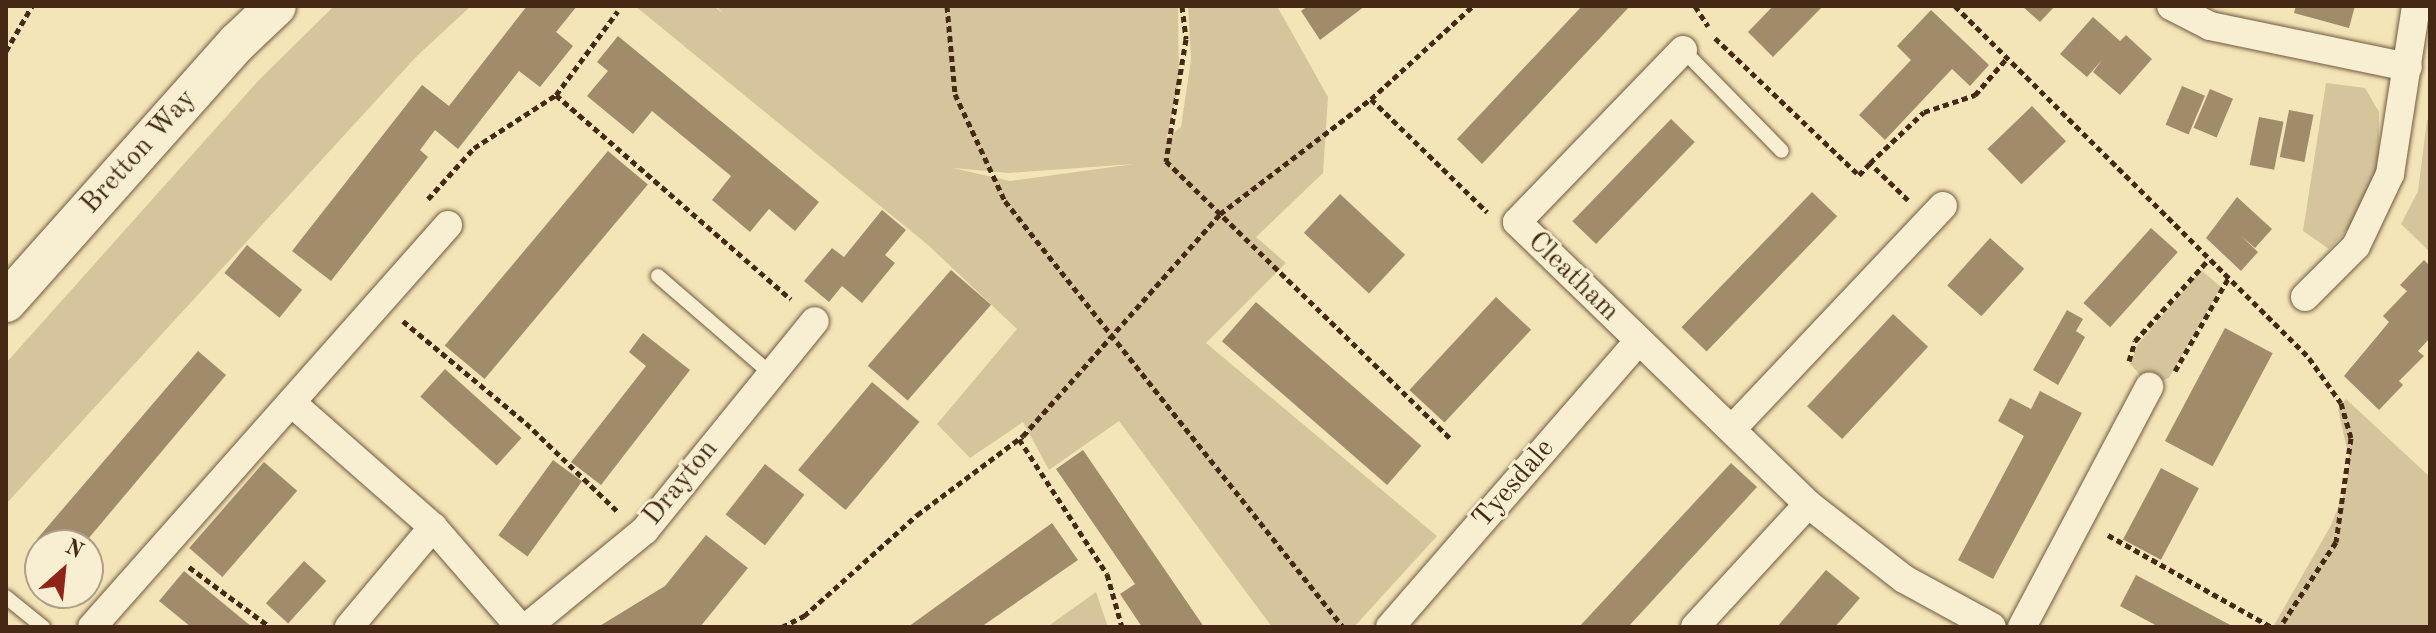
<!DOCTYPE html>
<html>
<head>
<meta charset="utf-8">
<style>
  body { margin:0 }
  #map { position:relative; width:2436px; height:633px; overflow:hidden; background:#f4e5b8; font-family:"Old Standard TT",serif }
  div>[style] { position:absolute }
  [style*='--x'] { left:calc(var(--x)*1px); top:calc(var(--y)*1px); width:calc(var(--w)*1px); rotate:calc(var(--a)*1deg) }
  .green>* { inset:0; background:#d6c59c }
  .building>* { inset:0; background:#a08b6a; transform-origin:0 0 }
  .path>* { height:5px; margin-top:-2.5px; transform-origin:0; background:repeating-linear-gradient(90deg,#452915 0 6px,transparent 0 10px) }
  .roads { filter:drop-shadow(0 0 2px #71583e) drop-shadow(0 0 2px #71583e) }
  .lane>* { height:14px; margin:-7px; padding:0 7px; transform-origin:7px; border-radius:7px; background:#f8eed1 }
  .street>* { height:28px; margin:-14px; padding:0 14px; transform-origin:14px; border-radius:14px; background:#f8eed1 }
  .secondary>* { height:40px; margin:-20px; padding:0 20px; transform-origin:20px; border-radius:20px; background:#f8eed1 }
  span { translate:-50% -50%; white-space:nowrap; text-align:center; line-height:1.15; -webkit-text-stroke:6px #f8eed1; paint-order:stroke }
  .street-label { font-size:28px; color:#452915 }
  .frame { position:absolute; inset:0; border:8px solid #452915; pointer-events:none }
  .north { position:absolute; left:24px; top:529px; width:80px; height:80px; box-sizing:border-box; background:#f8eed1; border:2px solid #b09f86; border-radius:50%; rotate:27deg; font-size:22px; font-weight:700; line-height:32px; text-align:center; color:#452915 }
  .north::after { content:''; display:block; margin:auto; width:28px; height:36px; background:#8f2418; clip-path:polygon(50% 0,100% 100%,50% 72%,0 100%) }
</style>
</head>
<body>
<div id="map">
  <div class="green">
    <i style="clip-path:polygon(334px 6px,471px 6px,416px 57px,6px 504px,6px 363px,258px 81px)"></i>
    <i style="clip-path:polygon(evenodd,635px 6px,714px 6px,724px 14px,716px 6px,1178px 6px,1179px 83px,1167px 138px,1181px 127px,1191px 59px,1188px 6px,1277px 6px,1328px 97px,1323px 173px,1256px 237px,1286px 263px,1206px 343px,1437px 536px,1354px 627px,1272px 627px,1119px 421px,1049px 470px,1023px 422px,970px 458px,937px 424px,1017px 329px,928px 245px,635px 6px,1134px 164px,1010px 181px,953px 168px,1009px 173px,1134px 164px)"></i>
    <i style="clip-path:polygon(2326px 83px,2365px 88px,2379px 112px,2379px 170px,2361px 215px,2329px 249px,2303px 231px)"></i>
    <i style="clip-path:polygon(2427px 120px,2430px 121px,2430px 252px,2401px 224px,2418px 191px)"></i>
    <i style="clip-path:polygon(2201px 270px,2221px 287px,2169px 378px,2150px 385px,2130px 364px,2138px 344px)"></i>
    <i style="clip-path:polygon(2346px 399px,2430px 477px,2430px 627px,2273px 627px,2330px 527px,2346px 489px,2349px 458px,2338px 409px)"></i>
    <i style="clip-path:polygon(1096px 592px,1108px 627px,1047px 627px)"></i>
  </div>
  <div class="building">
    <i style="clip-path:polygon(527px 6px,577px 6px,556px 32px,573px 46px,540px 87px,519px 71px,458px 149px,435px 130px,420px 150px,428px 157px,331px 281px,292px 251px,422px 85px,449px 106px)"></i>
    <i style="clip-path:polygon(1308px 6px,1365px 6px,1320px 40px,1301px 11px)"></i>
    <i style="clip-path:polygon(1582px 6px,1630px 6px,1482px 164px,1457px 139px)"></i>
    <i style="clip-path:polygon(1773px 6px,1823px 6px,1773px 57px,1748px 32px)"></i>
    <i style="clip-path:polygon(2022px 6px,2055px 6px,2040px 22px)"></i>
    <i style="clip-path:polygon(2296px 6px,2355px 6px,2349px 28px,2294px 13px)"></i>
    <i style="clip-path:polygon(1931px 10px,1989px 65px,1970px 86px,1952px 69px,1885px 140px,1859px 115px,1911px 60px,1897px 46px)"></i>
    <i style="clip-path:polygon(2093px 17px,2120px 41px,2126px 35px,2152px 59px,2120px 95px,2093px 72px,2102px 60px,2087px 77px,2060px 54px)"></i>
    <i style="clip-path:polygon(618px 36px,819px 202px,795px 231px,769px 209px,750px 232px,712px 200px,731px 176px,652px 111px,633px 134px,587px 96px,608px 71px,597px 62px)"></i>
    <i style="left:2182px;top:86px;width:25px;height:42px;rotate:23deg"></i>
    <i style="left:2210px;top:89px;width:25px;height:42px;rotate:23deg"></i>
    <i style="left:2032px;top:106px;width:49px;height:62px;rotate:46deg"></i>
    <i style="left:2289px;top:110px;width:25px;height:48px;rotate:11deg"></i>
    <i style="left:2259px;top:117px;width:25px;height:49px;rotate:11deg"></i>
    <i style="left:1671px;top:119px;width:33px;height:142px;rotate:44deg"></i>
    <i style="left:608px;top:151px;width:52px;height:254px;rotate:40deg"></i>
    <i style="left:1812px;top:192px;width:35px;height:188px;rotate:44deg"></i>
    <i style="left:1340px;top:194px;width:89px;height:53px;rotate:43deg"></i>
    <i style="clip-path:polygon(2237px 197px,2272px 229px,2255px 248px,2240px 235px,2258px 252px,2241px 271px,2206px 238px)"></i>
    <i style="clip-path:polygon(882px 210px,906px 230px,885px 255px,895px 263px,862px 303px,842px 286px,829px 302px,804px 281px,832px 248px,844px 257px)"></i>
    <i style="left:2151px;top:228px;width:36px;height:101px;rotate:42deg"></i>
    <i style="left:1990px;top:238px;width:46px;height:64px;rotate:42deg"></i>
    <i style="left:247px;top:245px;width:71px;height:36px;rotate:39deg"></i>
    <i style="clip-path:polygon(2424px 260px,2430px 266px,2430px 338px,2418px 351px,2424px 356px,2399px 381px,2403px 385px,2379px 410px,2344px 376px,2389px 322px,2383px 316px,2407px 291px,2400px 285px)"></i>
    <i style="left:951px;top:270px;width:53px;height:127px;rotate:41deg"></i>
    <i style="left:1496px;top:297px;width:48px;height:127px;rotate:43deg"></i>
    <i style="left:1256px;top:302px;width:219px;height:52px;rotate:41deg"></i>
    <i style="clip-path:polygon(2067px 310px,2083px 319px,2076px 331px,2085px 337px,2058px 385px,2033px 370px)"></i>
    <i style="left:1893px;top:314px;width:48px;height:126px;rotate:43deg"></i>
    <i style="left:2225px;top:328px;width:54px;height:128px;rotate:28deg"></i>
    <i style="clip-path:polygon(643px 333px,690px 370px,601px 485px,571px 462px,646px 366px,629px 352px)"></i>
    <i style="clip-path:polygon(198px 351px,226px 375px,83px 545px,44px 545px,37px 539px)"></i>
    <i style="left:445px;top:369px;width:103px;height:37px;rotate:42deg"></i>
    <i style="left:872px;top:382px;width:62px;height:115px;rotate:40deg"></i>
    <i style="clip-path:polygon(2040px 391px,2082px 413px,1993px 579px,1958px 560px,2024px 436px,1998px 421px,2010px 398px,2031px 409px)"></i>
    <i style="clip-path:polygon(1083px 450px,1204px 627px,1142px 627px,1120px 594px,1135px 584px,1056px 469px)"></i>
    <i style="left:553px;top:460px;width:36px;height:93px;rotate:36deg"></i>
    <i style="left:264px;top:462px;width:44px;height:114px;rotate:41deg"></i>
    <i style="clip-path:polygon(1731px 463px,1757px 487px,1628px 627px,1579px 627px)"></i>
    <i style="left:765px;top:464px;width:50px;height:64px;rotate:38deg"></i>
    <i style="left:2161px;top:468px;width:43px;height:81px;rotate:28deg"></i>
    <i style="clip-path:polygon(1052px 523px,1078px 560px,981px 627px,908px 627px)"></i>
    <i style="clip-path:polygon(706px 535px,748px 568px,700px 627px,598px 627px,665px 586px)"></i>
    <i style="left:304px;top:561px;width:30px;height:57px;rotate:42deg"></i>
    <i style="clip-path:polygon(1826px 570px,1860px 598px,1835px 627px,1777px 627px)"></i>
    <i style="clip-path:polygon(184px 571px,252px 627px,191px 627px,159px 601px)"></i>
    <i style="clip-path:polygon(2136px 575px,2234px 627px,2159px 627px,2120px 606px)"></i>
  </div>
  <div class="path">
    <i style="--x:947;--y:6;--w:88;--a:84.8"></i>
    <i style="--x:955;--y:94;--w:118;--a:65"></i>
    <i style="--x:1005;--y:201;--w:544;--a:51.57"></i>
    <i style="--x:1182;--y:6;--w:33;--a:83"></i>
    <i style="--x:1186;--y:39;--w:124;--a:99.3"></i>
    <i style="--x:1166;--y:161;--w:398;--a:44.3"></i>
    <i style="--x:1695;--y:6;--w:24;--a:57"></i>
    <i style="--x:1955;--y:6;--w:499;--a:44.8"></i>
    <i style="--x:2309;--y:358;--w:55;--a:54.6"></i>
    <i style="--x:2341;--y:403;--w:36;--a:74"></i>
    <i style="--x:2351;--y:438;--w:105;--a:98.2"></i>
    <i style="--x:2336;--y:542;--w:102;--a:123.4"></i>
    <i style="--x:1715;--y:38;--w:199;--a:43.6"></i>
    <i style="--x:1859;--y:175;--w:16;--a:-47"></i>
    <i style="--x:6;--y:51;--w:52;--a:-60"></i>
    <i style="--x:556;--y:95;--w:311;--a:41"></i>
    <i style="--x:1371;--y:99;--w:162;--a:44.2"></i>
    <i style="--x:428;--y:199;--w:69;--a:-48"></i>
    <i style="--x:474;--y:148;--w:98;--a:-32.9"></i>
    <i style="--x:556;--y:95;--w:104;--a:-53.6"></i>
    <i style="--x:1908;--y:200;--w:53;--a:-135.8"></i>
    <i style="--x:1870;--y:163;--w:74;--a:-43.4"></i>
    <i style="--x:1924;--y:112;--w:54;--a:-18.4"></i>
    <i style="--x:1975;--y:95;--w:49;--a:-49.1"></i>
    <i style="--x:403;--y:321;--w:160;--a:39.7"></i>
    <i style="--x:526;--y:423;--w:127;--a:44"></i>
    <i style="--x:2129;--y:361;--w:21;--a:-73"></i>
    <i style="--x:2135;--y:341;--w:110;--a:-47.9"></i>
    <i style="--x:2175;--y:371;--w:108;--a:-60.1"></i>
    <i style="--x:1019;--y:439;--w:161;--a:56.9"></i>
    <i style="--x:1107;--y:574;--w:55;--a:74.2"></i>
    <i style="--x:2108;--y:535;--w:187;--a:29.4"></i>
    <i style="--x:189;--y:567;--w:101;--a:36.5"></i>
    <i style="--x:782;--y:627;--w:25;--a:-27"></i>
    <i style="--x:804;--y:616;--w:152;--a:-41.8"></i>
    <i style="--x:917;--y:515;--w:132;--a:-36.7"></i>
    <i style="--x:1023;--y:436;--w:297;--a:-48.4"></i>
    <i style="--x:1220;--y:214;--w:190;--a:-37.3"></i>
    <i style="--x:1371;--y:99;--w:138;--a:-42.4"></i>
  </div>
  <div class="roads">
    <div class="lane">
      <i style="--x:1683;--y:50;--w:141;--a:45.6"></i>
      <i style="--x:658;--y:276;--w:147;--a:40.9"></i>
      <i style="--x:6;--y:597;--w:48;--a:39"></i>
    </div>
    <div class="street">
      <i style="--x:2171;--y:6;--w:44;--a:27.1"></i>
      <i style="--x:2210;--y:26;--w:202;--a:11.7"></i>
      <i style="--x:1683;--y:50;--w:239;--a:134"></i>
      <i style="--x:1517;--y:222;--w:405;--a:44.1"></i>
      <i style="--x:1808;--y:504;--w:122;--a:38"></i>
      <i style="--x:1904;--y:579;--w:100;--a:28.6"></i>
      <i style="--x:2305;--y:297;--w:72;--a:-45"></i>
      <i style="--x:2356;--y:246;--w:80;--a:-64.7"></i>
      <i style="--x:2390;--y:174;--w:170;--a:-81.2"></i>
      <i style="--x:293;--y:404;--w:186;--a:41.3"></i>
      <i style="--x:433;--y:527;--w:133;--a:49"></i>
      <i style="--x:1732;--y:429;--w:307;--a:-46.6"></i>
      <i style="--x:92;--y:627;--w:537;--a:-48.47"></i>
      <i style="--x:349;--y:627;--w:131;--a:-50"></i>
      <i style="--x:527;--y:627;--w:153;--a:-39.4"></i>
      <i style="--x:645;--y:530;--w:269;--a:-50.9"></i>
      <i style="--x:1390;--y:627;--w:379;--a:-49"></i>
      <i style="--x:1695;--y:627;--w:167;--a:-47.4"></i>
      <i style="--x:2022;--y:627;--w:272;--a:-62.1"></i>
    </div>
    <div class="secondary">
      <i style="--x:6;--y:302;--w:348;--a:-48.3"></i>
      <i style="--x:238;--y:42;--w:52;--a:-43.5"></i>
    </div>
  </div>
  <div class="street-label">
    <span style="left:139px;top:152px;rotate:-48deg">Bretton Way</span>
    <span style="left:1573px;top:277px;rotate:44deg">Cleatham</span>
    <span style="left:681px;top:483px;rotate:-51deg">Drayton</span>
    <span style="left:1514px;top:484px;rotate:-49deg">Tyesdale</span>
  </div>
  <div class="frame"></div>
  <div class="north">N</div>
</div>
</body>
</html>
